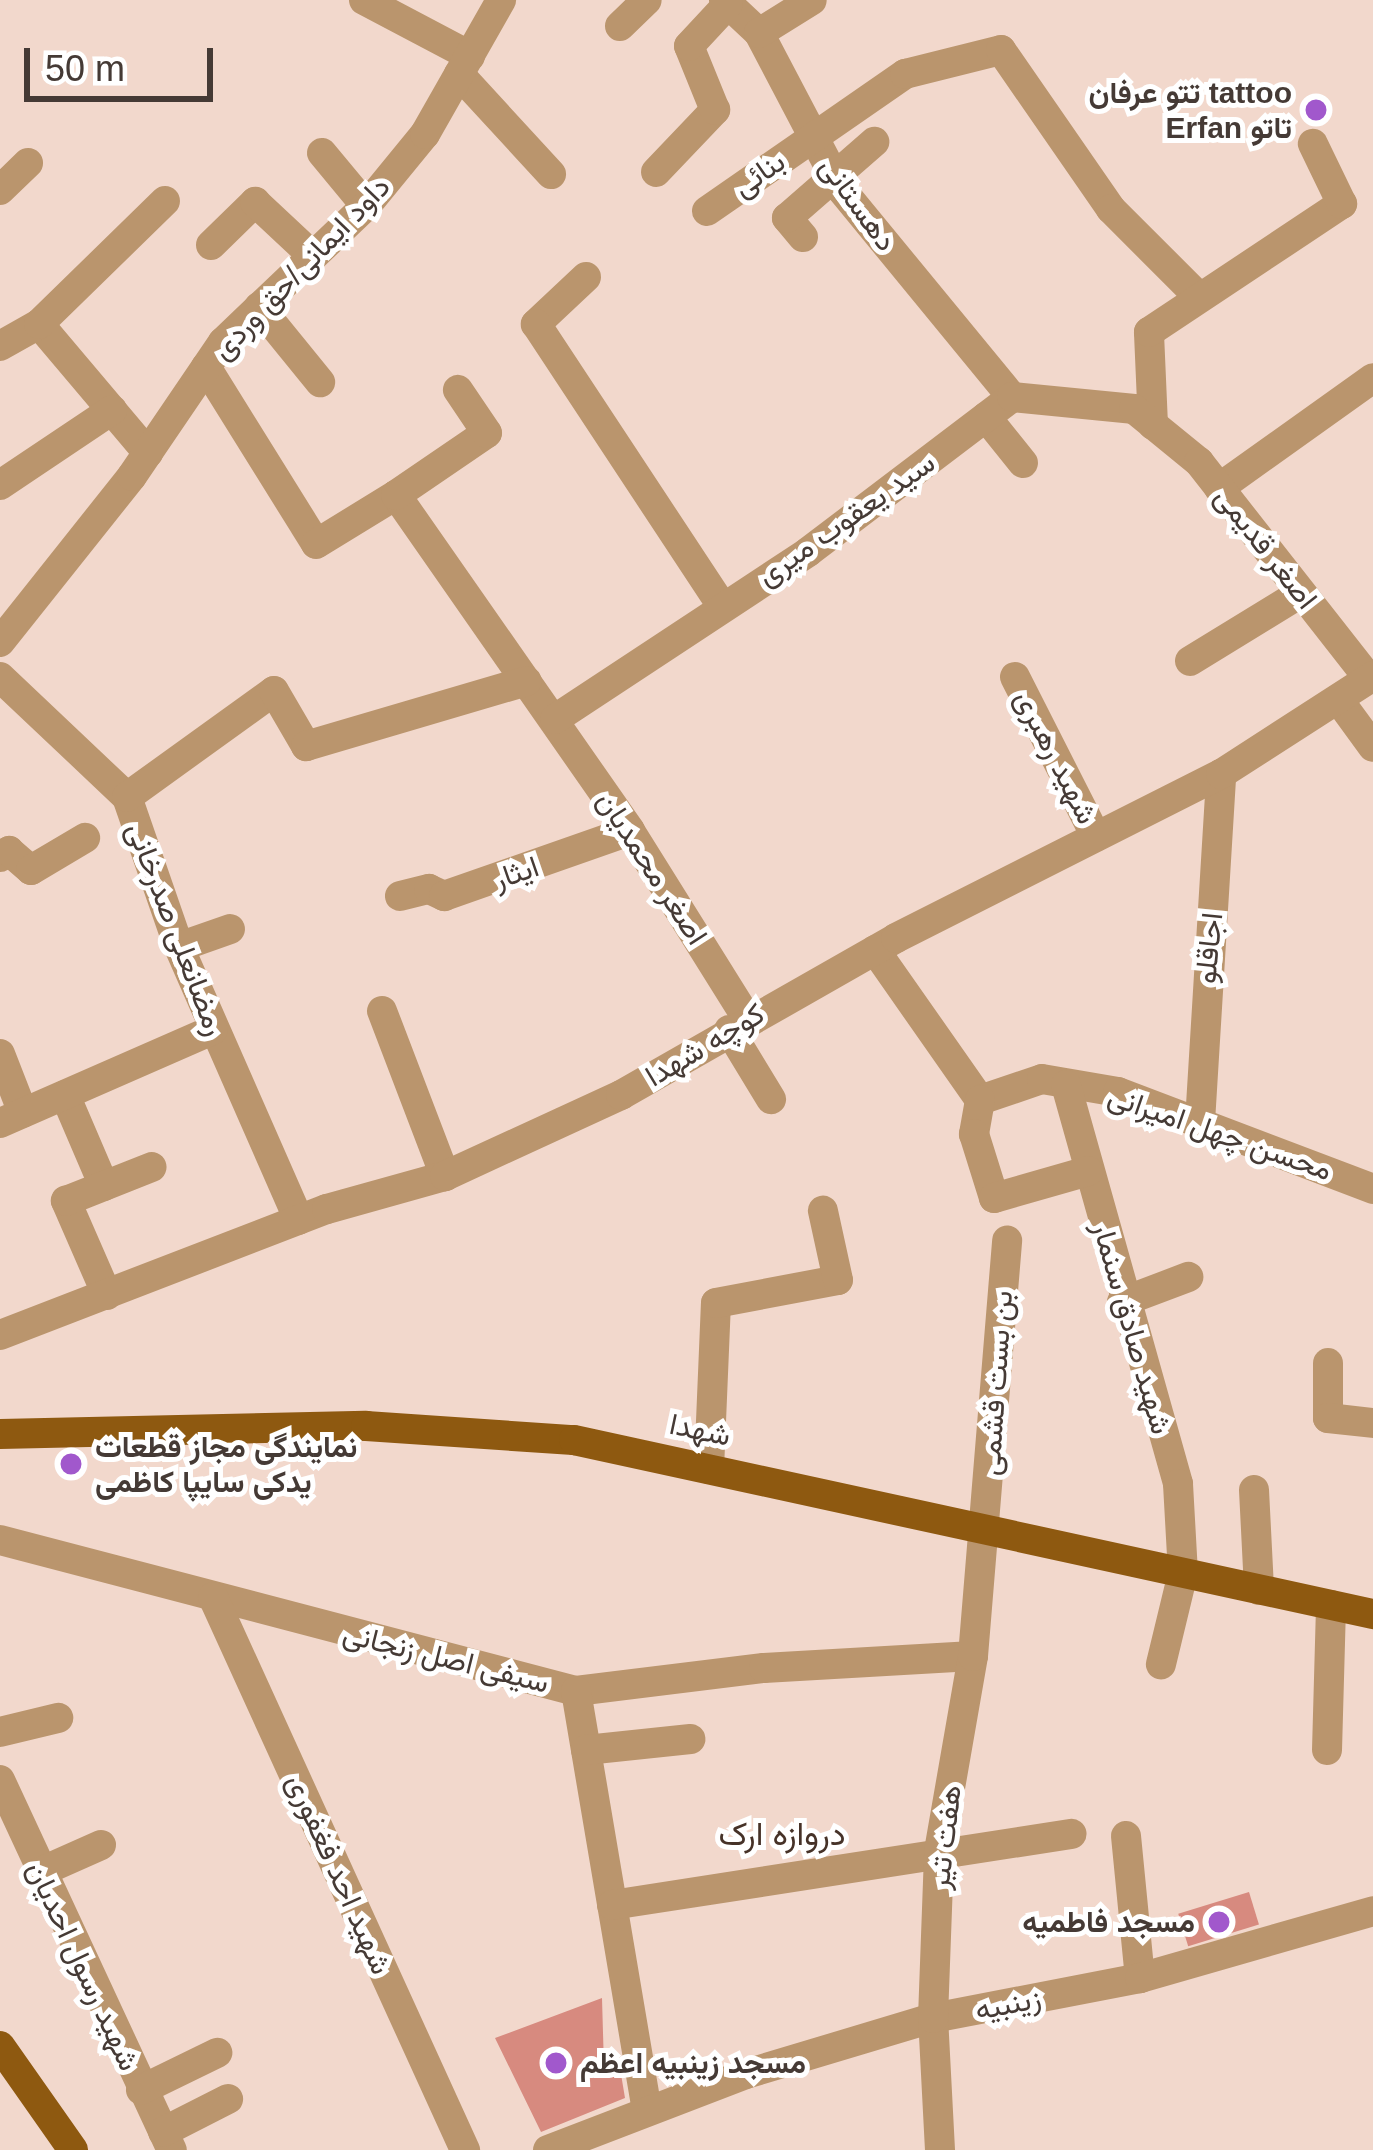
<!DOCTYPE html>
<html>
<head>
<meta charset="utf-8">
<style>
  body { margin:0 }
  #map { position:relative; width:1373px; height:2150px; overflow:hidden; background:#f2d8cc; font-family:Helvetica,Vazirmatn,sans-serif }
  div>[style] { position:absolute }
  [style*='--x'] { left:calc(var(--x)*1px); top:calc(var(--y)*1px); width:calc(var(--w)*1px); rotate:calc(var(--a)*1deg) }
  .building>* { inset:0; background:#d78a7f; transform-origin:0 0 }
  .minor>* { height:30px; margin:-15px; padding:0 15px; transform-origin:15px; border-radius:15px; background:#ba956d }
  .major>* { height:30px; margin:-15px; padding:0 15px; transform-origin:15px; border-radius:15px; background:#8e5910 }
  .dots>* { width:33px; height:33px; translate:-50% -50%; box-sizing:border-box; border:6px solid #fff; border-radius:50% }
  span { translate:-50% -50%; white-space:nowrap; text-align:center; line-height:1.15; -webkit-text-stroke:10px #fff; paint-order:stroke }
  .poi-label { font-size:30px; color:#453a35; font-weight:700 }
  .right { translate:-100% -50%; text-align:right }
  .left { translate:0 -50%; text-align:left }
  .street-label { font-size:30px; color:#453a35 }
  .neighbourhood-label { font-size:33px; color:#463228 }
  .scale { position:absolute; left:24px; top:48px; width:189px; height:54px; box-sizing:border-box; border:6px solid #453a35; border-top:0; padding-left:15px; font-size:36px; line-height:42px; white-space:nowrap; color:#453a35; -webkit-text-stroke:9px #fff; paint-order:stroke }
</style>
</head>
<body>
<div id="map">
  <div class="building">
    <i style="left:1249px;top:1892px;width:34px;height:74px;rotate:73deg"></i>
    <i style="clip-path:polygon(602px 1998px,604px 2067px,619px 2062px,625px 2098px,541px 2132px,495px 2038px)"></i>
  </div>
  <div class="minor">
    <i style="--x:364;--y:0;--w:120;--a:27.8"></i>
    <i style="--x:724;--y:0;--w:48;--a:43.3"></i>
    <i style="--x:759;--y:33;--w:176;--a:62.3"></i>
    <i style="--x:841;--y:189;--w:269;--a:50.6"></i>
    <i style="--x:620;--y:26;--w:37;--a:-44"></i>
    <i style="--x:759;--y:33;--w:62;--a:-31.9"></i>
    <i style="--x:459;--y:74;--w:136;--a:47.4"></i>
    <i style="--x:322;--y:153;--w:69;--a:50.3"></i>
    <i style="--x:656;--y:172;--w:86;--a:-46.4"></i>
    <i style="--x:715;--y:110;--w:69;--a:-112.1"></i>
    <i style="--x:689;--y:46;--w:57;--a:-47.1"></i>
    <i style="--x:0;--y:190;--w:39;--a:-44"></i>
    <i style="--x:707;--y:211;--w:241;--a:-34.7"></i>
    <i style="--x:905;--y:74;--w:99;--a:-14"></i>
    <i style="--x:1001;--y:50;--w:193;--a:55.3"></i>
    <i style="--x:1111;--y:209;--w:120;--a:45"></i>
    <i style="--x:803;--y:237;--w:25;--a:-130"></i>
    <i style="--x:787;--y:218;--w:116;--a:-41.1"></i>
    <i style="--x:211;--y:245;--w:62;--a:-44.3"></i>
    <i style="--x:255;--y:202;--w:79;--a:43"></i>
    <i style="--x:586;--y:277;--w:69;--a:136.8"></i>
    <i style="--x:536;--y:324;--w:336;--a:56.6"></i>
    <i style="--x:259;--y:307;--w:97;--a:50.9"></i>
    <i style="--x:39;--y:324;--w:169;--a:49.8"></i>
    <i style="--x:0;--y:346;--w:45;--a:-29.4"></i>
    <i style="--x:39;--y:324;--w:176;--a:-44.3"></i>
    <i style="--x:206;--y:367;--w:208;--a:58.1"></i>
    <i style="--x:316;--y:544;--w:94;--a:-31.5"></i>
    <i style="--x:396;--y:495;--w:409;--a:55.1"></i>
    <i style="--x:630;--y:831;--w:221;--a:58"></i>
    <i style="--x:986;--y:417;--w:59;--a:51.2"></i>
    <i style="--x:1153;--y:425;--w:93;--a:-92.5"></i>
    <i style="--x:1149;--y:332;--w:232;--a:-33.6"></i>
    <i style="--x:1342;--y:204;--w:67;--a:-115.8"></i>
    <i style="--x:0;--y:485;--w:135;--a:-33.8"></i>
    <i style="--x:1219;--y:488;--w:189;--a:-35.5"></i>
    <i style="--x:396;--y:495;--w:110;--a:-34.3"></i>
    <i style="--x:487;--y:433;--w:52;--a:-124"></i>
    <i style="--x:0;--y:642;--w:212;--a:-51.5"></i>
    <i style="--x:132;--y:476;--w:162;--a:-55.8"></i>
    <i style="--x:223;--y:342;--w:197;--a:-43.6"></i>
    <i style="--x:366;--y:206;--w:93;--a:-50.7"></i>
    <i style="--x:425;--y:134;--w:154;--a:-60.4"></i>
    <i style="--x:1190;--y:661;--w:130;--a:-31.5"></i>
    <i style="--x:0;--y:677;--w:175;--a:43.4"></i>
    <i style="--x:127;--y:797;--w:159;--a:70.9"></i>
    <i style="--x:179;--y:947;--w:298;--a:66.3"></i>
    <i style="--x:1015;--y:677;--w:179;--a:63.1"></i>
    <i style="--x:1338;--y:699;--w:59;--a:53.9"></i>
    <i style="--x:555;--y:719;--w:303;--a:-33.4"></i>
    <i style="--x:808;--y:552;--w:256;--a:-37.2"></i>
    <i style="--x:1012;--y:397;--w:123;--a:5.6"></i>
    <i style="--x:1134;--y:409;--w:84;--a:39.2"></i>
    <i style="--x:1199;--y:462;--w:276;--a:51.9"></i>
    <i style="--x:127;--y:797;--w:181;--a:-35.8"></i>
    <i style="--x:274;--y:691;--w:64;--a:59.8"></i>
    <i style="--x:306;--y:746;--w:230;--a:-16.4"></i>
    <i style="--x:0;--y:857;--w:11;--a:-34"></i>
    <i style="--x:9;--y:851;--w:29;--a:41"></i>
    <i style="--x:31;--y:870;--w:63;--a:-30.7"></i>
    <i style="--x:400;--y:896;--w:30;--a:-14"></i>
    <i style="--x:429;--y:889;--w:17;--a:25"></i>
    <i style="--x:444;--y:896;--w:197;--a:-19.3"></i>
    <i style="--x:179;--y:947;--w:54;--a:-19.4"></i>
    <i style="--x:875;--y:950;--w:183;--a:55"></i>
    <i style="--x:980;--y:1100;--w:65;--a:-18.7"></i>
    <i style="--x:1042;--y:1079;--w:77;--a:9.7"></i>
    <i style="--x:1118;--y:1092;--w:273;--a:20.8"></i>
    <i style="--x:382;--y:1011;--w:177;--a:69.1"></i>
    <i style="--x:729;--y:1030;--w:81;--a:58.7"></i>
    <i style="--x:0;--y:1054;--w:63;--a:68.7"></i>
    <i style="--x:1066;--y:1085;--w:414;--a:74.3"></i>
    <i style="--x:1178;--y:1484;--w:89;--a:86.8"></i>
    <i style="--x:1183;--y:1573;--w:94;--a:103.6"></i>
    <i style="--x:65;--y:1095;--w:99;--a:66.8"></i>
    <i style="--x:980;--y:1100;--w:35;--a:100"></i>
    <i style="--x:974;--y:1134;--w:67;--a:72.6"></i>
    <i style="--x:994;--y:1198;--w:98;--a:-16"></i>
    <i style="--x:1200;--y:1122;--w:349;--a:-86.5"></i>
    <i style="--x:0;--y:1123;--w:232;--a:-23.6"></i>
    <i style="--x:107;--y:1295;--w:103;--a:-113.6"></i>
    <i style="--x:66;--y:1201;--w:92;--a:-21.6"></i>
    <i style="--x:1122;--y:1302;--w:71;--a:-20.7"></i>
    <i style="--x:0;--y:1335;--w:350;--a:-21.1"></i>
    <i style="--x:327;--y:1209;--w:123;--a:-15.6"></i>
    <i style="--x:445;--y:1176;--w:194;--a:-24.7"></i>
    <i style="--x:621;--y:1095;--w:317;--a:-29.7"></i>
    <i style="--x:896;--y:938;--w:364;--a:-26.8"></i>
    <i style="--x:1221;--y:774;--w:181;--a:-32.8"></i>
    <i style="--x:1328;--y:1363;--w:55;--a:90"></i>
    <i style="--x:1328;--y:1418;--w:45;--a:6.3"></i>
    <i style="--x:709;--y:1469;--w:166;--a:-87.6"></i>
    <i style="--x:716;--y:1303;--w:124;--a:-10.7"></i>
    <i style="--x:838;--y:1280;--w:71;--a:-102.3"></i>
    <i style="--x:1254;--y:1490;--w:100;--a:87.1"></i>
    <i style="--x:0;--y:1540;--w:595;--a:14.69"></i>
    <i style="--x:576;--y:1691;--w:189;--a:-7"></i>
    <i style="--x:764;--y:1668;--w:209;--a:-3.3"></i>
    <i style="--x:213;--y:1597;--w:608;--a:65.5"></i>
    <i style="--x:576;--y:1691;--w:426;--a:80.4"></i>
    <i style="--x:0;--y:1732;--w:60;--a:-13.6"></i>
    <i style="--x:586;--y:1750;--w:105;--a:-6"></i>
    <i style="--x:1327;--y:1750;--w:145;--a:-88.4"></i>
    <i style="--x:0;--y:1780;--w:408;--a:65.1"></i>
    <i style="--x:1126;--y:1836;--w:143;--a:84.4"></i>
    <i style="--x:38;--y:1873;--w:69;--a:-24"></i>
    <i style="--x:612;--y:1905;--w:465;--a:-8.8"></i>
    <i style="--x:141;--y:2090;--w:85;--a:-26"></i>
    <i style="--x:163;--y:2132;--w:73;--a:-26.9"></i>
    <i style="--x:548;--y:2150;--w:212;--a:-21"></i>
    <i style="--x:746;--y:2074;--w:195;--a:-16.7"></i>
    <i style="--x:933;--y:2018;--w:211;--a:-10.9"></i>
    <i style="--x:1140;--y:1978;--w:242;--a:-16"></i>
    <i style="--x:940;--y:2150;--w:132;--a:-93"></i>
    <i style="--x:933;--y:2018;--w:167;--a:-87.9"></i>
    <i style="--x:939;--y:1851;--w:198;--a:-80.1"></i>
    <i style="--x:973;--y:1656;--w:417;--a:-85.3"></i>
  </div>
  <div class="major">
    <i style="--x:0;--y:1434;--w:366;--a:-1.3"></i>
    <i style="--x:366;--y:1426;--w:208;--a:3.9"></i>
    <i style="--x:574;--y:1440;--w:818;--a:12.29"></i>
    <i style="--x:0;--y:2046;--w:127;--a:54.9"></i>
  </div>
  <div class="dots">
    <i style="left:1316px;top:110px;background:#a158cc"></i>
    <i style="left:71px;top:1464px;background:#a158cc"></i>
    <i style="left:1219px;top:1922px;background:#a158cc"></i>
    <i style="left:556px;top:2063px;background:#a158cc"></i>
  </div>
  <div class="poi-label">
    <span class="right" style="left:1292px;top:110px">تتو عرفان tattoo<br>Erfan تاتو</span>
    <span class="left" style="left:95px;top:1464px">نمایندگی مجاز قطعات<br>یدکی سایپا کاظمی</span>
    <span class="right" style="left:1195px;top:1922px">مسجد فاطمیه</span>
    <span class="left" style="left:580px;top:2063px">مسجد زینبیه اعظم</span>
  </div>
  <div class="street-label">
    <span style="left:759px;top:174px;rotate:-35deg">بنائی</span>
    <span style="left:858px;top:204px;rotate:54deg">دهستانی</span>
    <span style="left:301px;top:268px;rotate:-46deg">داود ایمانی/حق وردی</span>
    <span style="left:846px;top:519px;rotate:-35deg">سید یعقوب میری</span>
    <span style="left:1266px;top:548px;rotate:52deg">اصغر قدیمی</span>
    <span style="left:1056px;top:757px;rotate:63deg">شهید رهبری</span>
    <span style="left:652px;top:868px;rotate:57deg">اصغر محمدیان</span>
    <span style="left:516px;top:873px;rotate:-19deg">ایثار</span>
    <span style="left:176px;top:929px;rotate:69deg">رمضانعلی صدرخانی</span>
    <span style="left:1209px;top:948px;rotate:-84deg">اجاقلو</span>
    <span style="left:705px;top:1045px;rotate:-31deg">کوچه شهدا</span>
    <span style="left:1220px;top:1133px;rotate:19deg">محسن چهل امیرانی</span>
    <span style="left:1132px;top:1328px;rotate:74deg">شهید صادق سنمار</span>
    <span style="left:996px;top:1383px;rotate:-86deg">بن بست قشمی</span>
    <span style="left:700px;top:1430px;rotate:12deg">شهدا</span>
    <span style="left:446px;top:1658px;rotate:14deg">سیفی اصل زنجانی</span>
    <span style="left:945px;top:1837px;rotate:-83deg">هفت تیر</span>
    <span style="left:339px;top:1874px;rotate:66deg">شهید احد فغفوری</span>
    <span style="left:83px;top:1966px;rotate:65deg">شهید رسول احدیان</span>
    <span style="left:1008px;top:2004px;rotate:-11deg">زینبیه</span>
  </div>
  <div class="neighbourhood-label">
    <span style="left:782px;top:1834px">دروازه ارک</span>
  </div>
  <div class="scale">50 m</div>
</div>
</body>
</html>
